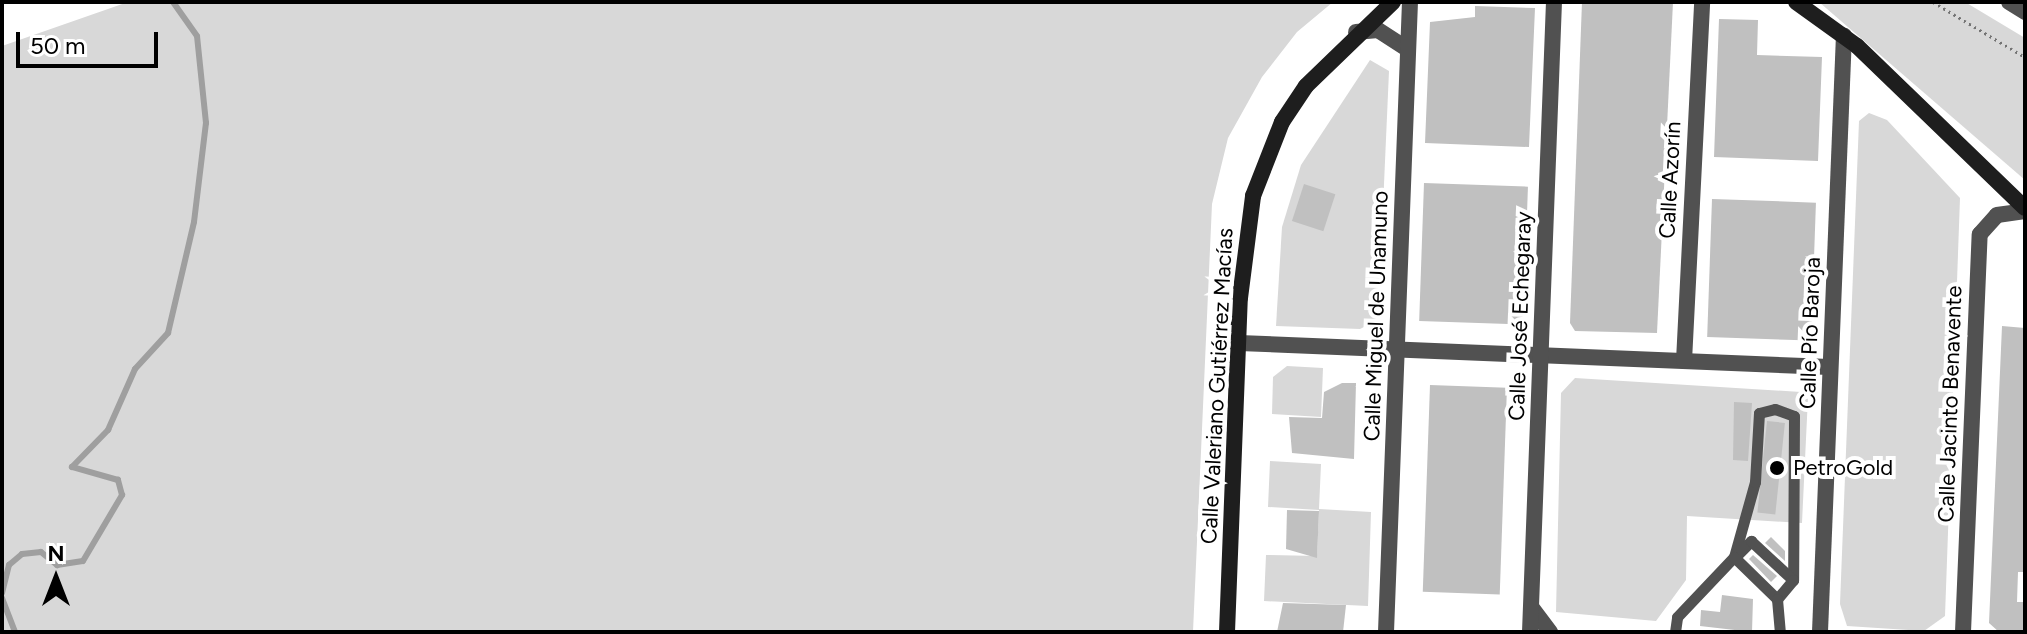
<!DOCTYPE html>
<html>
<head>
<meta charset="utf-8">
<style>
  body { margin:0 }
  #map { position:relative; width:2027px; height:634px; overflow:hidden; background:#fff; font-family:Figtree,sans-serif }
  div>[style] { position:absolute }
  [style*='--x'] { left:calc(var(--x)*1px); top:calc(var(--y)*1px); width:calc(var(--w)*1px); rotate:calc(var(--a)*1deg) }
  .green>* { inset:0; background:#d8d8d8 }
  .stream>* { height:6px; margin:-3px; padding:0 3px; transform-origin:3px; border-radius:3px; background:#9f9f9f }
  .building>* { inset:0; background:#c0c0c0; transform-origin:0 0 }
  .path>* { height:3px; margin-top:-1.5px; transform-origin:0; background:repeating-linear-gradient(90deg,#737373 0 2px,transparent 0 6px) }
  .lane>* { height:11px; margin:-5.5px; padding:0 5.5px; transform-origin:5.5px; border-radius:5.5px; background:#515151 }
  .street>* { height:16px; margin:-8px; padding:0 8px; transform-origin:8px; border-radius:8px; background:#515151 }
  .secondary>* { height:16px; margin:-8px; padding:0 8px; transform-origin:8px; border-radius:8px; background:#1e1e1e }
  .dots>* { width:22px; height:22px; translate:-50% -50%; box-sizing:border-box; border:4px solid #fff; border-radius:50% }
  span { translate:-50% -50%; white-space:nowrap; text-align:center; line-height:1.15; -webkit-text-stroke:8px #fff; paint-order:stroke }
  .street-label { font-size:22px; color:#000 }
  .poi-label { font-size:22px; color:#000 }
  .left { translate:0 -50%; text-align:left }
  .frame { position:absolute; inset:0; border:4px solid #000; pointer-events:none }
  .north { position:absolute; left:16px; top:538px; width:80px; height:80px; -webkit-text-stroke:6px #fff; paint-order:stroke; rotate:0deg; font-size:22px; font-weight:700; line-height:32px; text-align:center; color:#000 }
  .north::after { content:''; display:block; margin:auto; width:28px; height:36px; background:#000; clip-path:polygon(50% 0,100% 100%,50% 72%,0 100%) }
  .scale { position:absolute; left:16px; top:32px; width:142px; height:36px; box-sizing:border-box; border:4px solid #000; border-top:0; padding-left:10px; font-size:24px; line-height:28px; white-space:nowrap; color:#000; -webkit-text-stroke:6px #fff; paint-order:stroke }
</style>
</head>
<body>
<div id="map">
  <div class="green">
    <i style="clip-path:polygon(128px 2px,1333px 2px,1297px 32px,1262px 77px,1228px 138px,1212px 204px,1193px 632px,2px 632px,2px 46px)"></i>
    <i style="clip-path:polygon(1819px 2px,1965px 2px,2025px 38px,2025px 180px)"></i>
    <i style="clip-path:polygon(1370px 60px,1389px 71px,1378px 320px,1360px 329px,1276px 326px,1282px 227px,1301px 165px)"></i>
    <i style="clip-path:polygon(1869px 113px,1887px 120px,1960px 198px,1945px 616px,1924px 631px,1847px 626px,1840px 604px,1859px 121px)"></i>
    <i style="clip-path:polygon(1287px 366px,1323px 368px,1321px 417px,1272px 414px,1273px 377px)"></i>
    <i style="clip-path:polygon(1575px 378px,1801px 392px,1808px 397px,1802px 523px,1687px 516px,1686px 580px,1656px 621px,1556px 612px,1561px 393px)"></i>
    <i style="clip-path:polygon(1270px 461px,1321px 464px,1319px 509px,1371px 512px,1368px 606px,1264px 601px,1266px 555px,1317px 556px,1319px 510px,1268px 507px)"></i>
  </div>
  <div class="stream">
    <i style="--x:2;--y:593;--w:29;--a:-76"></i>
    <i style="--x:9;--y:565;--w:17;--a:-40"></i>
    <i style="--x:22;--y:554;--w:19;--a:-6"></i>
    <i style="--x:41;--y:552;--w:21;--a:39"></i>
    <i style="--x:57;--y:565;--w:26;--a:-9"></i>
    <i style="--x:83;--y:561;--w:77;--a:-59.4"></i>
    <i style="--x:122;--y:495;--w:16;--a:-105"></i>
    <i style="--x:118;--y:480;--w:48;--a:-164.2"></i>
    <i style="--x:72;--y:467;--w:52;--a:-45.8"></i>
    <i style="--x:108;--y:430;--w:67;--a:-66.1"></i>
    <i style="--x:135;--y:369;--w:49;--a:-47.5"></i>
    <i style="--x:168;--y:333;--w:114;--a:-76.8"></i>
    <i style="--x:194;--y:222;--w:100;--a:-83.1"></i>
    <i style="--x:206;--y:123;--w:87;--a:-95.9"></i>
    <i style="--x:197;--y:36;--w:42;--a:-125.2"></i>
    <i style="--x:2;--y:598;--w:36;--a:69"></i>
  </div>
  <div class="building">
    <i style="clip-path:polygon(1582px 2px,1673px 2px,1657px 333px,1575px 331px,1570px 323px)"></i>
    <i style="clip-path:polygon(1475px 6px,1535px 8px,1529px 147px,1425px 143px,1430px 22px,1475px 17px)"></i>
    <i style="clip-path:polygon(1719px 19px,1758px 20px,1757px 55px,1822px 57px,1818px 161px,1714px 157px)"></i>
    <i style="left:1424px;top:183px;width:104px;height:138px;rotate:2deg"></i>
    <i style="left:1304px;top:184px;width:33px;height:39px;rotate:18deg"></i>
    <i style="left:1712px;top:199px;width:104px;height:138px;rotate:2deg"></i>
    <i style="clip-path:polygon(2002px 326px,2025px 328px,2025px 572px,2018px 572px,2017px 602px,2025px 602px,2025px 632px,1999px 632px,1989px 623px)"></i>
    <i style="clip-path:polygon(1342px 383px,1356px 383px,1354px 459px,1292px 453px,1289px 417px,1322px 418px,1324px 392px)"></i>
    <i style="left:1430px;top:385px;width:77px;height:207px;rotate:2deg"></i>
    <i style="clip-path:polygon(1734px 402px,1752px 403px,1748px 461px,1733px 460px)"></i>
    <i style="left:1767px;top:421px;width:18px;height:92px;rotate:6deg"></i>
    <i style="clip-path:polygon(1287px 510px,1319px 511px,1317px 558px,1286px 549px)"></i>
    <i style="clip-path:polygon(1771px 537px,1785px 551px,1785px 561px,1765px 543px)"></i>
    <i style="clip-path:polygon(1753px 555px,1777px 576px,1771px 582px,1749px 559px)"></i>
    <i style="clip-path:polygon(1722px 595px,1753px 599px,1752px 632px,1700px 626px,1701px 610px,1720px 612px)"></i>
    <i style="clip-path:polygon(1283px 603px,1346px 605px,1343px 632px,1277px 632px)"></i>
  </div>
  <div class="path">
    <i style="--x:1933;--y:2;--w:107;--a:30.9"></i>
  </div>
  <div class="lane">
    <i style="--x:1734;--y:557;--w:78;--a:-74.4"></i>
    <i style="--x:1755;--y:482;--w:69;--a:-86.7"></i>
    <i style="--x:1759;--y:413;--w:16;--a:-14"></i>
    <i style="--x:1775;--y:409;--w:20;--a:20"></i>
    <i style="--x:1794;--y:416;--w:164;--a:90.3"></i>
    <i style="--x:1735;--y:557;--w:23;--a:-45"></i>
    <i style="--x:1751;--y:541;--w:57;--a:42.9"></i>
    <i style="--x:1793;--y:580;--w:25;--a:130"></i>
    <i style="--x:1675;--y:632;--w:15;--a:-82"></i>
    <i style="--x:1677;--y:617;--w:83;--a:-46.5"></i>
    <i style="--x:1734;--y:557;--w:60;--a:44.3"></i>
    <i style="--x:1777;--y:599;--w:33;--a:85"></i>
  </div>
  <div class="street">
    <i style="--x:2009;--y:2;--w:19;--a:32"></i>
    <i style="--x:1356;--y:32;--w:22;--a:-5"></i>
    <i style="--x:1378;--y:30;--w:35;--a:33"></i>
    <i style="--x:1239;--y:343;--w:591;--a:2.33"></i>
    <i style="--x:1684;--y:361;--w:359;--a:-87.1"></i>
    <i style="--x:1532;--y:608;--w:30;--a:53"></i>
    <i style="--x:1386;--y:632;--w:630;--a:-87.82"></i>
    <i style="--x:1530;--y:632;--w:630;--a:-87.82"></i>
    <i style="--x:1820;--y:632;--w:597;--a:-87.7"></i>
    <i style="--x:1963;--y:632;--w:398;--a:-87.6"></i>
    <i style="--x:1980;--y:234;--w:25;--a:-48"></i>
    <i style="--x:1997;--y:215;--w:28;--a:-8"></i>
  </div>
  <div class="secondary">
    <i style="--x:1796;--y:2;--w:75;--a:35.8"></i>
    <i style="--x:1857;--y:46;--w:233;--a:44"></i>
    <i style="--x:1227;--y:632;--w:334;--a:-87.8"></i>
    <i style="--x:1240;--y:298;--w:103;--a:-82.7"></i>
    <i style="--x:1253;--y:196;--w:79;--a:-68.6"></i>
    <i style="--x:1282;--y:122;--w:43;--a:-56.3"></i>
    <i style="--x:1306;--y:86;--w:121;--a:-44"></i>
  </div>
  <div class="dots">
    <i style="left:1777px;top:468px;background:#000"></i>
  </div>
  <div class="street-label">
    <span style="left:1670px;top:180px;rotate:-87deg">Calle Azorín</span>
    <span style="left:1376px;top:316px;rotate:-88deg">Calle Miguel de Unamuno</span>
    <span style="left:1520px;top:316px;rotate:-88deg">Calle José Echegaray</span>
    <span style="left:1810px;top:333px;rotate:-88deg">Calle Pío Baroja</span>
    <span style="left:1217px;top:386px;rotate:-87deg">Calle Valeriano Gutiérrez Macías</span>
    <span style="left:1950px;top:404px;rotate:-88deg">Calle Jacinto Benavente</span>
  </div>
  <div class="poi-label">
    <span class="left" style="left:1793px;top:468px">PetroGold</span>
  </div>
  <div class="frame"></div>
  <div class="north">N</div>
  <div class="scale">50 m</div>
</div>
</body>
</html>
